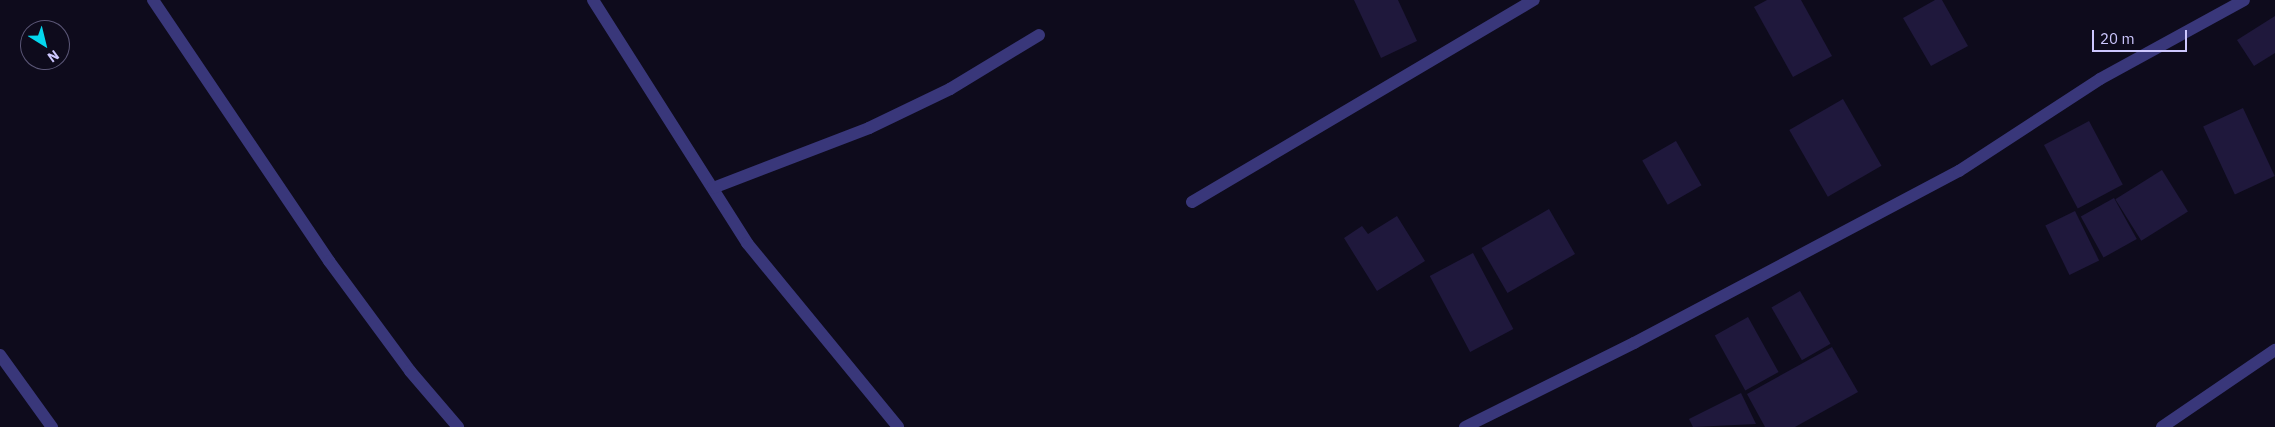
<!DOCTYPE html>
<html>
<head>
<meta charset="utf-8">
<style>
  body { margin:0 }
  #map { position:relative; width:2275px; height:427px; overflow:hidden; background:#0e0b1c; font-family:"IBM Plex Sans",sans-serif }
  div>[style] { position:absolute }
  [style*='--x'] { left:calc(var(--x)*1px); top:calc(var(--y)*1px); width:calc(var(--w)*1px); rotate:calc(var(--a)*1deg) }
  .building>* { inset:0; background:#1f183c; transform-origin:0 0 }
  .street>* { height:12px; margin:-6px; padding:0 6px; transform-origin:6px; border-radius:6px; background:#39377a }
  span { translate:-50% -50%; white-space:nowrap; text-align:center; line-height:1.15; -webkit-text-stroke:4.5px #0e0b1c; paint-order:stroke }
  .north { position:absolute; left:20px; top:20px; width:50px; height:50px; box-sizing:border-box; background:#0e0b1c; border:1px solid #5a5676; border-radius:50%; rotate:144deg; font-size:14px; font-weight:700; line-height:20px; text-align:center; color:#cdc7fe }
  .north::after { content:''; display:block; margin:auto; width:18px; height:22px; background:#04d7ed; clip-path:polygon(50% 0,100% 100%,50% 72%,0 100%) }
  .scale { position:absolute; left:2092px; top:30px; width:95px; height:22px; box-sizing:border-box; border:2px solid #cdc7fe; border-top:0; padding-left:6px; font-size:15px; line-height:18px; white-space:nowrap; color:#cdc7fe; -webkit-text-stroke:4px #0e0b1c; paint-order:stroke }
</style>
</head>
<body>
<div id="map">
  <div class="building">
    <i style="clip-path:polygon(1354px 0,1398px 0,1417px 41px,1381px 58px)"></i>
    <i style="clip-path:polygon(1767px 0,1801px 0,1832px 56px,1793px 77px,1754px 7px)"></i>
    <i style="clip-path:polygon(1935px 0,1942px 0,1968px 46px,1931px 66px,1903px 18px)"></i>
    <i style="clip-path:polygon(2275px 16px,2275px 53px,2254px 66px,2237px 40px)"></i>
    <i style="left:1843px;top:99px;width:77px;height:62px;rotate:60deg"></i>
    <i style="left:2243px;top:108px;width:75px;height:44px;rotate:65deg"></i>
    <i style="left:2089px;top:121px;width:72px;height:51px;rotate:62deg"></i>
    <i style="left:1676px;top:141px;width:51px;height:39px;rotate:60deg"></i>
    <i style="left:2162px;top:170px;width:49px;height:55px;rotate:58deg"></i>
    <i style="left:2114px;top:198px;width:47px;height:38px;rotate:61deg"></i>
    <i style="left:1549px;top:209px;width:52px;height:78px;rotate:60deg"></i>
    <i style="left:2075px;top:211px;width:55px;height:33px;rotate:64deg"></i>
    <i style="clip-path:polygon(1397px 216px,1425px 261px,1377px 291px,1344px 238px,1362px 226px,1368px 234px)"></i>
    <i style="left:1473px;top:253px;width:86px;height:49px;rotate:62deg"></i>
    <i style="left:1800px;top:291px;width:61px;height:33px;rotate:60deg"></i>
    <i style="left:1748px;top:317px;width:63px;height:38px;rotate:61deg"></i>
    <i style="clip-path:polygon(1832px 347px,1858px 392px,1795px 427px,1765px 427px,1747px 394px)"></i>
    <i style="clip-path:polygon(1741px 393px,1756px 424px,1693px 427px,1689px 419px)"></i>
  </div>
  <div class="street">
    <i style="--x:153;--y:0;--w:315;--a:56"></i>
    <i style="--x:329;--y:261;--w:137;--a:53.6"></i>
    <i style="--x:410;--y:371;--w:74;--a:49.4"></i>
    <i style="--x:593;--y:0;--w:288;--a:57.6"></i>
    <i style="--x:747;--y:243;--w:238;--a:50.6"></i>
    <i style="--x:713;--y:188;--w:167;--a:-21"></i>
    <i style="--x:869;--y:128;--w:90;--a:-25.7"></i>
    <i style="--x:950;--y:89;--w:104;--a:-31.2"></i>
    <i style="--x:1192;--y:202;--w:397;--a:-30.6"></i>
    <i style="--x:0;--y:355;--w:89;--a:54.2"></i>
    <i style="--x:1465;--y:427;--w:189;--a:-26.4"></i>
    <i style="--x:1634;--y:343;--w:368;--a:-27.9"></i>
    <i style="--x:1959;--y:171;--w:168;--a:-33.1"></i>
    <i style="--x:2100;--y:79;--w:164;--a:-28.7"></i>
    <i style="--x:2162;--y:427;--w:137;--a:-34.3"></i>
  </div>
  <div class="north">N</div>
  <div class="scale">20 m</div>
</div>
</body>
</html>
